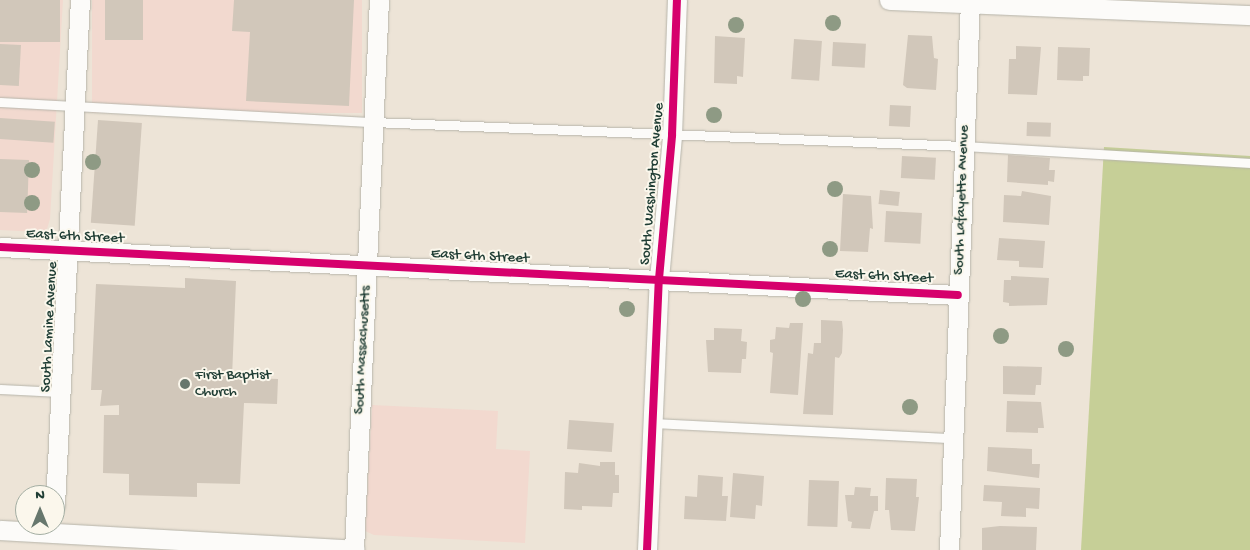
<!DOCTYPE html>
<html>
<head>
<meta charset="utf-8">
<style>
  body { margin:0 }
  #map { position:relative; width:1250px; height:550px; overflow:hidden; background:#ede4d7; font-family:"Gochi Hand",sans-serif }
  div>[style] { position:absolute }
  [style*='--x'] { left:calc(var(--x)*1px); top:calc(var(--y)*1px); width:calc(var(--w)*1px); rotate:calc(var(--a)*1deg) }
  .built>* { inset:0; background:#f2d9cf; transform-origin:0 0 }
  .green>* { inset:0; background:#c6cf97 }
  .building>* { inset:0; background:#d1c7ba; transform-origin:0 0 }
  .roads { filter:drop-shadow(0 0 1px #b6b4aa) drop-shadow(0 0 1px #b6b4aa) }
  .service>* { height:9px; margin:-4.5px; padding:0 4.5px; transform-origin:4.5px; border-radius:4.5px; background:#fcfbf9 }
  .minor>* { height:19px; margin:-9.5px; padding:0 9.5px; transform-origin:9.5px; border-radius:9.5px; background:#fcfbf9 }
  .cycleway>* { height:8px; margin:-4px; padding:0 4px; transform-origin:4px; border-radius:4px; background:#d6006c }
  .trees>* { width:16px; height:16px; margin:-8px; border-radius:50%; background:#8e9a84 }
  .dots>* { width:14px; height:14px; translate:-50% -50%; box-sizing:border-box; border:2px solid #fbf7ec; border-radius:50% }
  span { translate:-50% -50%; white-space:nowrap; text-align:center; line-height:1.15; -webkit-text-stroke:4px #fbf7ec; paint-order:stroke }
  .street-label { font-size:15px; color:#1f3d34 }
  .poi-label { font-size:15px; color:#1f3d34 }
  .left { translate:0 -50%; text-align:left }
  .north { position:absolute; left:15px; top:485px; width:50px; height:50px; box-sizing:border-box; background:#fbf7ec; border:1px solid #a3ada2; border-radius:50%; rotate:0deg; font-size:14px; font-weight:700; line-height:20px; text-align:center; color:#1f3d34 }
  .north::after { content:''; display:block; margin:auto; width:18px; height:22px; background:#67776d; clip-path:polygon(50% 0,100% 100%,50% 72%,0 100%) }
</style>
</head>
<body>
<div id="map">
  <div class="built">
    <i style="clip-path:polygon(0 0,63px 0,50px 219px,47px 229px,39px 232px,0 230px)"></i>
    <i style="left:92px;top:0;width:270px;height:113px"></i>
    <i style="clip-path:polygon(372px 405px,498px 411px,496px 449px,530px 451px,525px 543px,374px 535px,365px 531px)"></i>
  </div>
  <div class="green">
    <i style="clip-path:polygon(1104px 147px,1250px 156px,1250px 550px,1081px 550px)"></i>
  </div>
  <div class="building">
    <i style="left:0;top:0;width:60px;height:42px"></i>
    <i style="left:105px;top:0;width:38px;height:40px"></i>
    <i style="clip-path:polygon(234px 0,354px 0,349px 106px,246px 101px,250px 32px,232px 31px)"></i>
    <i style="clip-path:polygon(908px 35px,932px 36px,934px 58px,938px 59px,936px 90px,907px 88px,903px 85px)"></i>
    <i style="clip-path:polygon(715px 36px,745px 38px,743px 77px,737px 76px,737px 84px,714px 83px)"></i>
    <i style="left:794px;top:39px;width:28px;height:40px;rotate:4deg"></i>
    <i style="left:833px;top:42px;width:33px;height:24px;rotate:3deg"></i>
    <i style="left:0;top:44px;width:21px;height:41px;rotate:3deg"></i>
    <i style="clip-path:polygon(1016px 46px,1041px 47px,1037px 95px,1008px 94px,1009px 59px,1016px 59px)"></i>
    <i style="clip-path:polygon(1058px 47px,1090px 48px,1089px 76px,1083px 76px,1083px 81px,1057px 80px)"></i>
    <i style="left:890px;top:105px;width:21px;height:21px;rotate:3deg"></i>
    <i style="left:0;top:118px;width:55px;height:21px;rotate:4deg"></i>
    <i style="left:98px;top:120px;width:44px;height:103px;rotate:4deg"></i>
    <i style="left:1027px;top:122px;width:24px;height:14px;rotate:2deg"></i>
    <i style="clip-path:polygon(1008px 155px,1050px 158px,1049px 170px,1055px 170px,1054px 182px,1048px 181px,1048px 185px,1007px 182px)"></i>
    <i style="left:902px;top:156px;width:34px;height:22px;rotate:3deg"></i>
    <i style="left:0;top:159px;width:29px;height:53px;rotate:2deg"></i>
    <i style="left:880px;top:190px;width:20px;height:14px;rotate:6deg"></i>
    <i style="clip-path:polygon(1022px 191px,1051px 196px,1049px 225px,1003px 222px,1004px 195px,1021px 196px)"></i>
    <i style="clip-path:polygon(843px 194px,871px 196px,873px 229px,870px 228px,868px 252px,840px 251px)"></i>
    <i style="left:886px;top:211px;width:36px;height:31px;rotate:3deg"></i>
    <i style="clip-path:polygon(999px 238px,1045px 241px,1043px 268px,1019px 267px,1019px 261px,997px 260px)"></i>
    <i style="clip-path:polygon(1011px 276px,1049px 278px,1047px 305px,1009px 306px,1009px 303px,1003px 302px,1004px 280px,1011px 280px)"></i>
    <i style="clip-path:polygon(185px 278px,236px 281px,232px 377px,278px 379px,277px 404px,244px 403px,240px 484px,197px 483px,197px 497px,129px 495px,129px 474px,103px 473px,104px 415px,119px 415px,119px 405px,100px 406px,102px 390px,91px 390px,96px 284px,185px 288px)"></i>
    <i style="clip-path:polygon(821px 320px,842px 321px,843px 330px,842px 353px,839px 358px,835px 357px,833px 415px,803px 414px,808px 353px,813px 354px,814px 343px,821px 343px)"></i>
    <i style="clip-path:polygon(790px 323px,803px 323px,798px 395px,770px 393px,773px 353px,770px 352px,770px 340px,775px 339px,776px 327px,789px 328px)"></i>
    <i style="clip-path:polygon(714px 328px,742px 329px,741px 341px,747px 342px,746px 359px,742px 359px,741px 373px,708px 372px,706px 340px,714px 340px)"></i>
    <i style="clip-path:polygon(1003px 366px,1042px 367px,1041px 385px,1036px 385px,1035px 395px,1003px 394px)"></i>
    <i style="clip-path:polygon(1007px 401px,1041px 402px,1044px 428px,1038px 428px,1038px 433px,1006px 432px)"></i>
    <i style="left:569px;top:420px;width:45px;height:29px;rotate:4deg"></i>
    <i style="clip-path:polygon(988px 447px,1032px 449px,1032px 464px,1040px 464px,1039px 478px,987px 471px)"></i>
    <i style="clip-path:polygon(600px 462px,615px 462px,615px 475px,619px 475px,619px 493px,613px 493px,612px 507px,582px 506px,582px 510px,564px 509px,565px 472px,578px 473px,579px 463px,600px 466px)"></i>
    <i style="clip-path:polygon(733px 473px,764px 476px,762px 506px,756px 505px,755px 519px,730px 517px)"></i>
    <i style="clip-path:polygon(698px 475px,723px 477px,722px 496px,728px 496px,726px 521px,684px 519px,685px 496px,697px 497px)"></i>
    <i style="clip-path:polygon(886px 478px,917px 479px,916px 497px,919px 497px,915px 531px,891px 530px,889px 510px,885px 510px)"></i>
    <i style="left:809px;top:480px;width:30px;height:46px;rotate:2deg"></i>
    <i style="clip-path:polygon(984px 485px,1040px 488px,1039px 509px,1026px 508px,1026px 517px,1001px 516px,1002px 502px,983px 501px)"></i>
    <i style="clip-path:polygon(855px 487px,871px 488px,870px 496px,878px 496px,878px 511px,874px 511px,870px 529px,851px 528px,852px 522px,848px 521px,845px 495px,854px 495px)"></i>
    <i style="clip-path:polygon(1000px 526px,1037px 527px,1036px 550px,982px 550px,982px 528px)"></i>
  </div>
  <div class="roads">
    <div class="service">
      <i style="--x:0;--y:102;--w:374;--a:3.1"></i>
      <i style="--x:373;--y:122;--w:591;--a:2.33"></i>
      <i style="--x:964;--y:146;--w:287;--a:3.4"></i>
      <i style="--x:0;--y:389;--w:60;--a:2.9"></i>
      <i style="--x:653;--y:423;--w:300;--a:2.9"></i>
    </div>
    <div class="minor">
      <i style="--x:889;--y:0;--w:361;--a:2.4"></i>
      <i style="--x:0;--y:247;--w:959;--a:2.87"></i>
      <i style="--x:55;--y:505;--w:506;--a:-87.17"></i>
      <i style="--x:0;--y:530;--w:355;--a:3.2"></i>
      <i style="--x:354;--y:550;--w:551;--a:-87.4"></i>
      <i style="--x:647;--y:550;--w:271;--a:-87.5"></i>
      <i style="--x:659;--y:279;--w:145;--a:-84.8"></i>
      <i style="--x:672;--y:135;--w:135;--a:-87.9"></i>
      <i style="--x:949;--y:550;--w:550;--a:-87.81"></i>
    </div>
  </div>
  <div class="cycleway">
    <i style="--x:0;--y:247;--w:959;--a:2.87"></i>
    <i style="--x:647;--y:550;--w:271;--a:-87.5"></i>
    <i style="--x:659;--y:279;--w:145;--a:-84.8"></i>
    <i style="--x:672;--y:135;--w:135;--a:-87.9"></i>
  </div>
  <div class="trees">
    <i style="left:833px;top:23px"></i>
    <i style="left:736px;top:25px"></i>
    <i style="left:714px;top:115px"></i>
    <i style="left:93px;top:162px"></i>
    <i style="left:32px;top:170px"></i>
    <i style="left:835px;top:189px"></i>
    <i style="left:32px;top:203px"></i>
    <i style="left:830px;top:249px"></i>
    <i style="left:803px;top:299px"></i>
    <i style="left:627px;top:309px"></i>
    <i style="left:1001px;top:336px"></i>
    <i style="left:1066px;top:349px"></i>
    <i style="left:910px;top:407px"></i>
  </div>
  <div class="dots">
    <i style="left:185px;top:384px;background:#67776d"></i>
  </div>
  <div class="street-label">
    <span style="left:653px;top:184px;rotate:-85deg">South Washington Avenue</span>
    <span style="left:962px;top:200px;rotate:-88deg">South Lafayette Avenue</span>
    <span style="left:75px;top:237px;rotate:3deg">East 6th Street</span>
    <span style="left:480px;top:257px;rotate:3deg">East 6th Street</span>
    <span style="left:884px;top:277px;rotate:3deg">East 6th Street</span>
    <span style="left:50px;top:327px;rotate:-87deg">South Lamine Avenue</span>
    <span style="left:363px;top:350px;rotate:-87deg">South Massachusetts</span>
  </div>
  <div class="poi-label">
    <span class="left" style="left:195px;top:384px">First Baptist<br>Church</span>
  </div>
  <div class="north">N</div>
</div>
</body>
</html>
